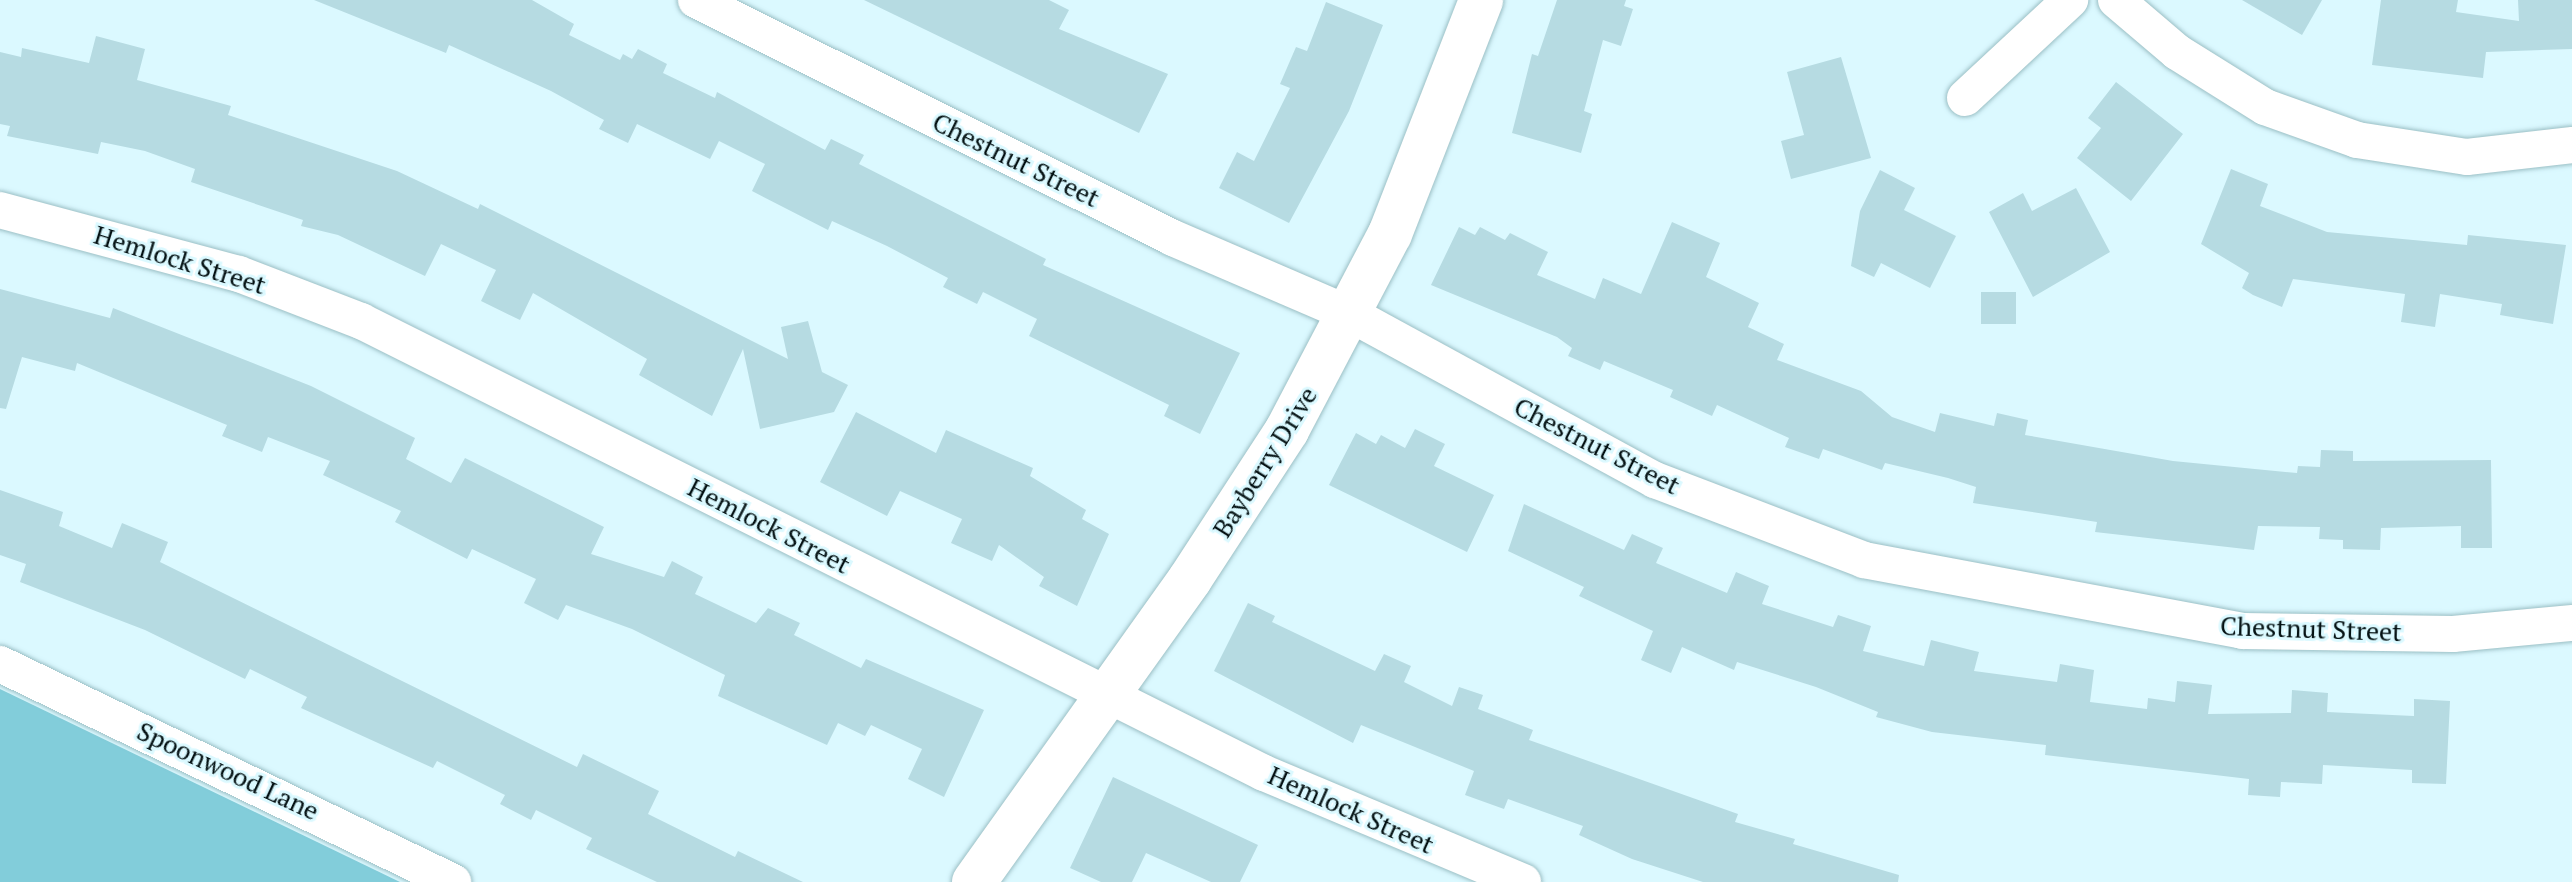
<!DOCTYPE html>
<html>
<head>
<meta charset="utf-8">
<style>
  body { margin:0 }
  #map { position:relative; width:2572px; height:882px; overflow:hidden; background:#dbf9ff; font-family:"PT Serif",serif }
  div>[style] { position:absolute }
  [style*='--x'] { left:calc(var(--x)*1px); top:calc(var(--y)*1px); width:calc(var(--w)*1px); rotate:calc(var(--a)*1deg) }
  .green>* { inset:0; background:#82cdda }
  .building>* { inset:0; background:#b6dbe2; transform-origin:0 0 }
  .roads { filter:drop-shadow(0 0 2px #9bbfc5) drop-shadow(0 0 2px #9bbfc5) }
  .minor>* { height:36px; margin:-18px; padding:0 18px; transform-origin:18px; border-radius:18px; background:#fff }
  .tertiary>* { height:44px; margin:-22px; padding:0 22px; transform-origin:22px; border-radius:22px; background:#fff }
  span { translate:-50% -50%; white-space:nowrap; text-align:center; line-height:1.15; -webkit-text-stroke:6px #dbf9ff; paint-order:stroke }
  .street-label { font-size:26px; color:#041113 }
</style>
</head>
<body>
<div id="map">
  <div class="green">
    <i style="clip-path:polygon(0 689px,400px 882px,0 882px)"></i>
  </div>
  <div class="building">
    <i style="clip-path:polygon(314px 0,532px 0,574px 24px,569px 35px,620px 60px,623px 54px,632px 59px,638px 49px,667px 64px,663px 73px,715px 98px,717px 92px,825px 150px,831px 139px,864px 155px,859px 164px,1046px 259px,1043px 265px,1240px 353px,1200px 434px,1164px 416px,1169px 405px,1029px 336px,1037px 319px,983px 292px,977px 304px,943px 287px,948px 278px,887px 246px,832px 221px,828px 230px,752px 191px,765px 164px,719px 141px,710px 159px,637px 124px,628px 143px,599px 129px,604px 120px,551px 91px,449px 45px,446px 53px)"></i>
    <i style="clip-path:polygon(864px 0,1049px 0,1069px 10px,1059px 29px,1168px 74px,1139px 133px)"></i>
    <i style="clip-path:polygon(1557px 0,1626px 0,1624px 6px,1633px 9px,1621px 46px,1603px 40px,1584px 111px,1592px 114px,1581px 153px,1512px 133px,1532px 54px,1538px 56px)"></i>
    <i style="clip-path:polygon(2242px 0,2322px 0,2302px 35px)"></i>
    <i style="clip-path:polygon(2381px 0,2458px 0,2456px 12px,2519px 21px,2518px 0,2572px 0,2572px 49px,2486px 52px,2483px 78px,2372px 65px)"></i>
    <i style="clip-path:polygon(1326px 2px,1383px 25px,1349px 111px,1289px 223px,1219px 188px,1237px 152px,1254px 161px,1290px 88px,1280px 84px,1296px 47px,1307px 51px)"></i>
    <i style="clip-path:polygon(96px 36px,145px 49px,137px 80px,231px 106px,228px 115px,397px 171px,478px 209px,480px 204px,788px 359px,781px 327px,808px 321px,822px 372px,848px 385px,834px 412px,760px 429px,743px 349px,712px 416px,639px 375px,647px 359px,533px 293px,520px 320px,481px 301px,496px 270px,441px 244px,425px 276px,338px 235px,301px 226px,303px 220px,191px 182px,195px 169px,145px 151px,101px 142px,98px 154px,7px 136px,10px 126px,0 124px,0 52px,21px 57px,22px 48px,89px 63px)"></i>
    <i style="clip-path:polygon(1841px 57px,1871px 158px,1791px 179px,1781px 141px,1804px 135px,1787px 72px)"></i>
    <i style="clip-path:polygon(2116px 82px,2183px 134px,2131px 201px,2077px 158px,2101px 128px,2088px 118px)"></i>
    <i style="clip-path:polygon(2231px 169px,2268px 184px,2260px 206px,2327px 232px,2467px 245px,2468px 235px,2566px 245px,2553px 324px,2500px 315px,2502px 304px,2440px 294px,2435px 327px,2401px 322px,2405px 294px,2293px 279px,2282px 307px,2253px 295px,2242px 288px,2249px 273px,2201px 244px)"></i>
    <i style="clip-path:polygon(1880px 170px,1915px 188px,1904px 210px,1956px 236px,1930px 288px,1881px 263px,1874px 277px,1851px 266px,1860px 211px)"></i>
    <i style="clip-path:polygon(2076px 188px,2110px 252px,2033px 297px,1989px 212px,2023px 193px,2032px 211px)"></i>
    <i style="clip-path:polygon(1672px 222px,1720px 243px,1706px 277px,1759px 303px,1748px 327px,1784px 344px,1777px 360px,1861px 391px,1892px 417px,1935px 432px,1940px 413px,1994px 426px,1997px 413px,2028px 420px,2025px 435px,2173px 461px,2297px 473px,2298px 466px,2320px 467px,2321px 450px,2353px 451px,2353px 461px,2491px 460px,2492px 548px,2461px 548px,2461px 526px,2381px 528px,2380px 550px,2343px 549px,2343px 540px,2319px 539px,2320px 527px,2258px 526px,2254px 550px,2095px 532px,2097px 522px,1973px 503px,1976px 487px,1948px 478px,1885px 463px,1882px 470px,1823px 449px,1819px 459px,1785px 447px,1789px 438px,1717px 405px,1712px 416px,1670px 397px,1673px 390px,1604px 361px,1600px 370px,1568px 356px,1572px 348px,1557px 337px,1431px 285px,1459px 227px,1475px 235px,1480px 227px,1505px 240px,1510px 233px,1548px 252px,1537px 275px,1595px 299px,1603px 278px,1641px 294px)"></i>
    <i style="clip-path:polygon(0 289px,110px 318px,113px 308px,311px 386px,415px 438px,406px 459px,451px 483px,465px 458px,604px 527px,591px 554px,664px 577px,672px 561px,703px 577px,695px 594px,756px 623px,768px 608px,800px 623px,794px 635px,861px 668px,866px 659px,984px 710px,944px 797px,908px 779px,922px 749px,871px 725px,865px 736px,838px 723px,827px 745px,718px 696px,725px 675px,632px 629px,566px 605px,558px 620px,524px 603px,536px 579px,472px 549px,467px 559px,395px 522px,401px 511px,323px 475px,330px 461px,268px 437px,262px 452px,222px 436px,227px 425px,77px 363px,75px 371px,22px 357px,6px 409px,0 408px)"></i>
    <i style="left:1981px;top:292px;width:35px;height:32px"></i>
    <i style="clip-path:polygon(856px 412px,936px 453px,946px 430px,1033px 468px,1030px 476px,1086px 510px,1082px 519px,1109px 534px,1077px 606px,1039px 586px,1044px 577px,999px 545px,992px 561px,951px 543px,962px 519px,900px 491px,887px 516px,820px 482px)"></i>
    <i style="clip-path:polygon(1415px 429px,1445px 444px,1434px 466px,1494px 495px,1467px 552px,1329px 485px,1356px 433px,1376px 444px,1381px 435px,1405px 448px)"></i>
    <i style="clip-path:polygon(0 490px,63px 512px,59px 526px,112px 548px,122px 523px,168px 542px,160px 562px,577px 767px,583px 754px,659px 791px,648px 814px,735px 857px,738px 851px,803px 882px,657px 882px,586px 849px,592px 838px,536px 810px,531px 820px,500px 804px,505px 795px,437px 761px,433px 768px,301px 708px,307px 697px,250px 669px,245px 679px,145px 630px,20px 582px,26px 564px,0 555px)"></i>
    <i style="clip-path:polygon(1524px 504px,1624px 550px,1632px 534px,1663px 548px,1656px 563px,1727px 593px,1736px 572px,1769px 586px,1762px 604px,1833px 627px,1838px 615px,1871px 626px,1863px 651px,1924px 666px,1931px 640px,1979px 652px,1974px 671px,2057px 682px,2060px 664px,2094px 670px,2090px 702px,2147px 709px,2148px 698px,2175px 702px,2177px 681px,2212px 685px,2208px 714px,2291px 713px,2292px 690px,2328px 693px,2327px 712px,2414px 716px,2414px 699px,2450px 701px,2446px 784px,2412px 783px,2412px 770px,2323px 765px,2322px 784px,2281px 782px,2280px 797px,2248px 795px,2249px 779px,2045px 755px,2046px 745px,1932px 732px,1876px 717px,1878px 712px,1816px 687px,1737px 662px,1734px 670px,1682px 647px,1671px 673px,1641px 660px,1653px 631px,1579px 596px,1584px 587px,1508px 551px)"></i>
    <i style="clip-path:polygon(1248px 603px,1275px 616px,1272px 622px,1375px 671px,1384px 654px,1411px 666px,1404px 682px,1452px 706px,1459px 687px,1483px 695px,1478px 709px,1533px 730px,1529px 740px,1738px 814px,1735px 822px,1795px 839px,1793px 844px,1899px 875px,1898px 882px,1703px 882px,1632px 859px,1579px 835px,1583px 826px,1508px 799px,1504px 809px,1465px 795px,1474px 771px,1361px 725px,1353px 743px,1214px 671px)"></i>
    <i style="clip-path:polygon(1113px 777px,1258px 845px,1240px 882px,1211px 882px,1146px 853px,1132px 882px,1101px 882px,1070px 868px)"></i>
  </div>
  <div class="roads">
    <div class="minor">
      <i style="--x:696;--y:0;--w:533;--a:26.52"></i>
      <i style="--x:1173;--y:238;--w:195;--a:23.3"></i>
      <i style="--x:1352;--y:315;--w:345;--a:28.6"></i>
      <i style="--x:1655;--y:480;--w:224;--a:20.9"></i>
      <i style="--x:1864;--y:560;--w:385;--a:10.6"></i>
      <i style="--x:2242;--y:631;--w:211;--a:0.8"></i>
      <i style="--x:2453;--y:634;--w:120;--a:-5.3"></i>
      <i style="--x:2116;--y:0;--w:80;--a:40.4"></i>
      <i style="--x:2177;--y:52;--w:104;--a:32"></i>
      <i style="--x:2265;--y:107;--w:98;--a:19.7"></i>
      <i style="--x:2357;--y:140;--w:111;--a:8.8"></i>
      <i style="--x:2467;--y:157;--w:106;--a:-6.5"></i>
      <i style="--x:1965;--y:98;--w:144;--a:-43"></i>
      <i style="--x:0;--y:210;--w:247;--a:15"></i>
      <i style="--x:239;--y:274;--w:131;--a:21.1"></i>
      <i style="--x:361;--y:321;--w:1010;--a:26.59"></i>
      <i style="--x:1264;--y:773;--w:281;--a:22.8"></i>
      <i style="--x:0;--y:664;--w:503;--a:25.7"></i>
    </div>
    <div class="tertiary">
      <i style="--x:974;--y:882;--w:372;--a:-54.5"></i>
      <i style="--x:1190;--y:579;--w:178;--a:-56.9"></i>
      <i style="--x:1287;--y:430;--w:221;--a:-62.3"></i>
      <i style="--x:1390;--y:234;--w:251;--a:-68.7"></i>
    </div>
  </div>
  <div class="street-label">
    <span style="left:1016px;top:160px;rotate:26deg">Chestnut Street</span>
    <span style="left:180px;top:260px;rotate:17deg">Hemlock Street</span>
    <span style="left:1597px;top:446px;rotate:27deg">Chestnut Street</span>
    <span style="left:1265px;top:462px;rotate:-58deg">Bayberry Drive</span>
    <span style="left:769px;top:526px;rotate:27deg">Hemlock Street</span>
    <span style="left:2311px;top:629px;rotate:2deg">Chestnut Street</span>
    <span style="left:228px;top:771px;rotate:25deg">Spoonwood Lane</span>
    <span style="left:1351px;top:810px;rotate:24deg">Hemlock Street</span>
  </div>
</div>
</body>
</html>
